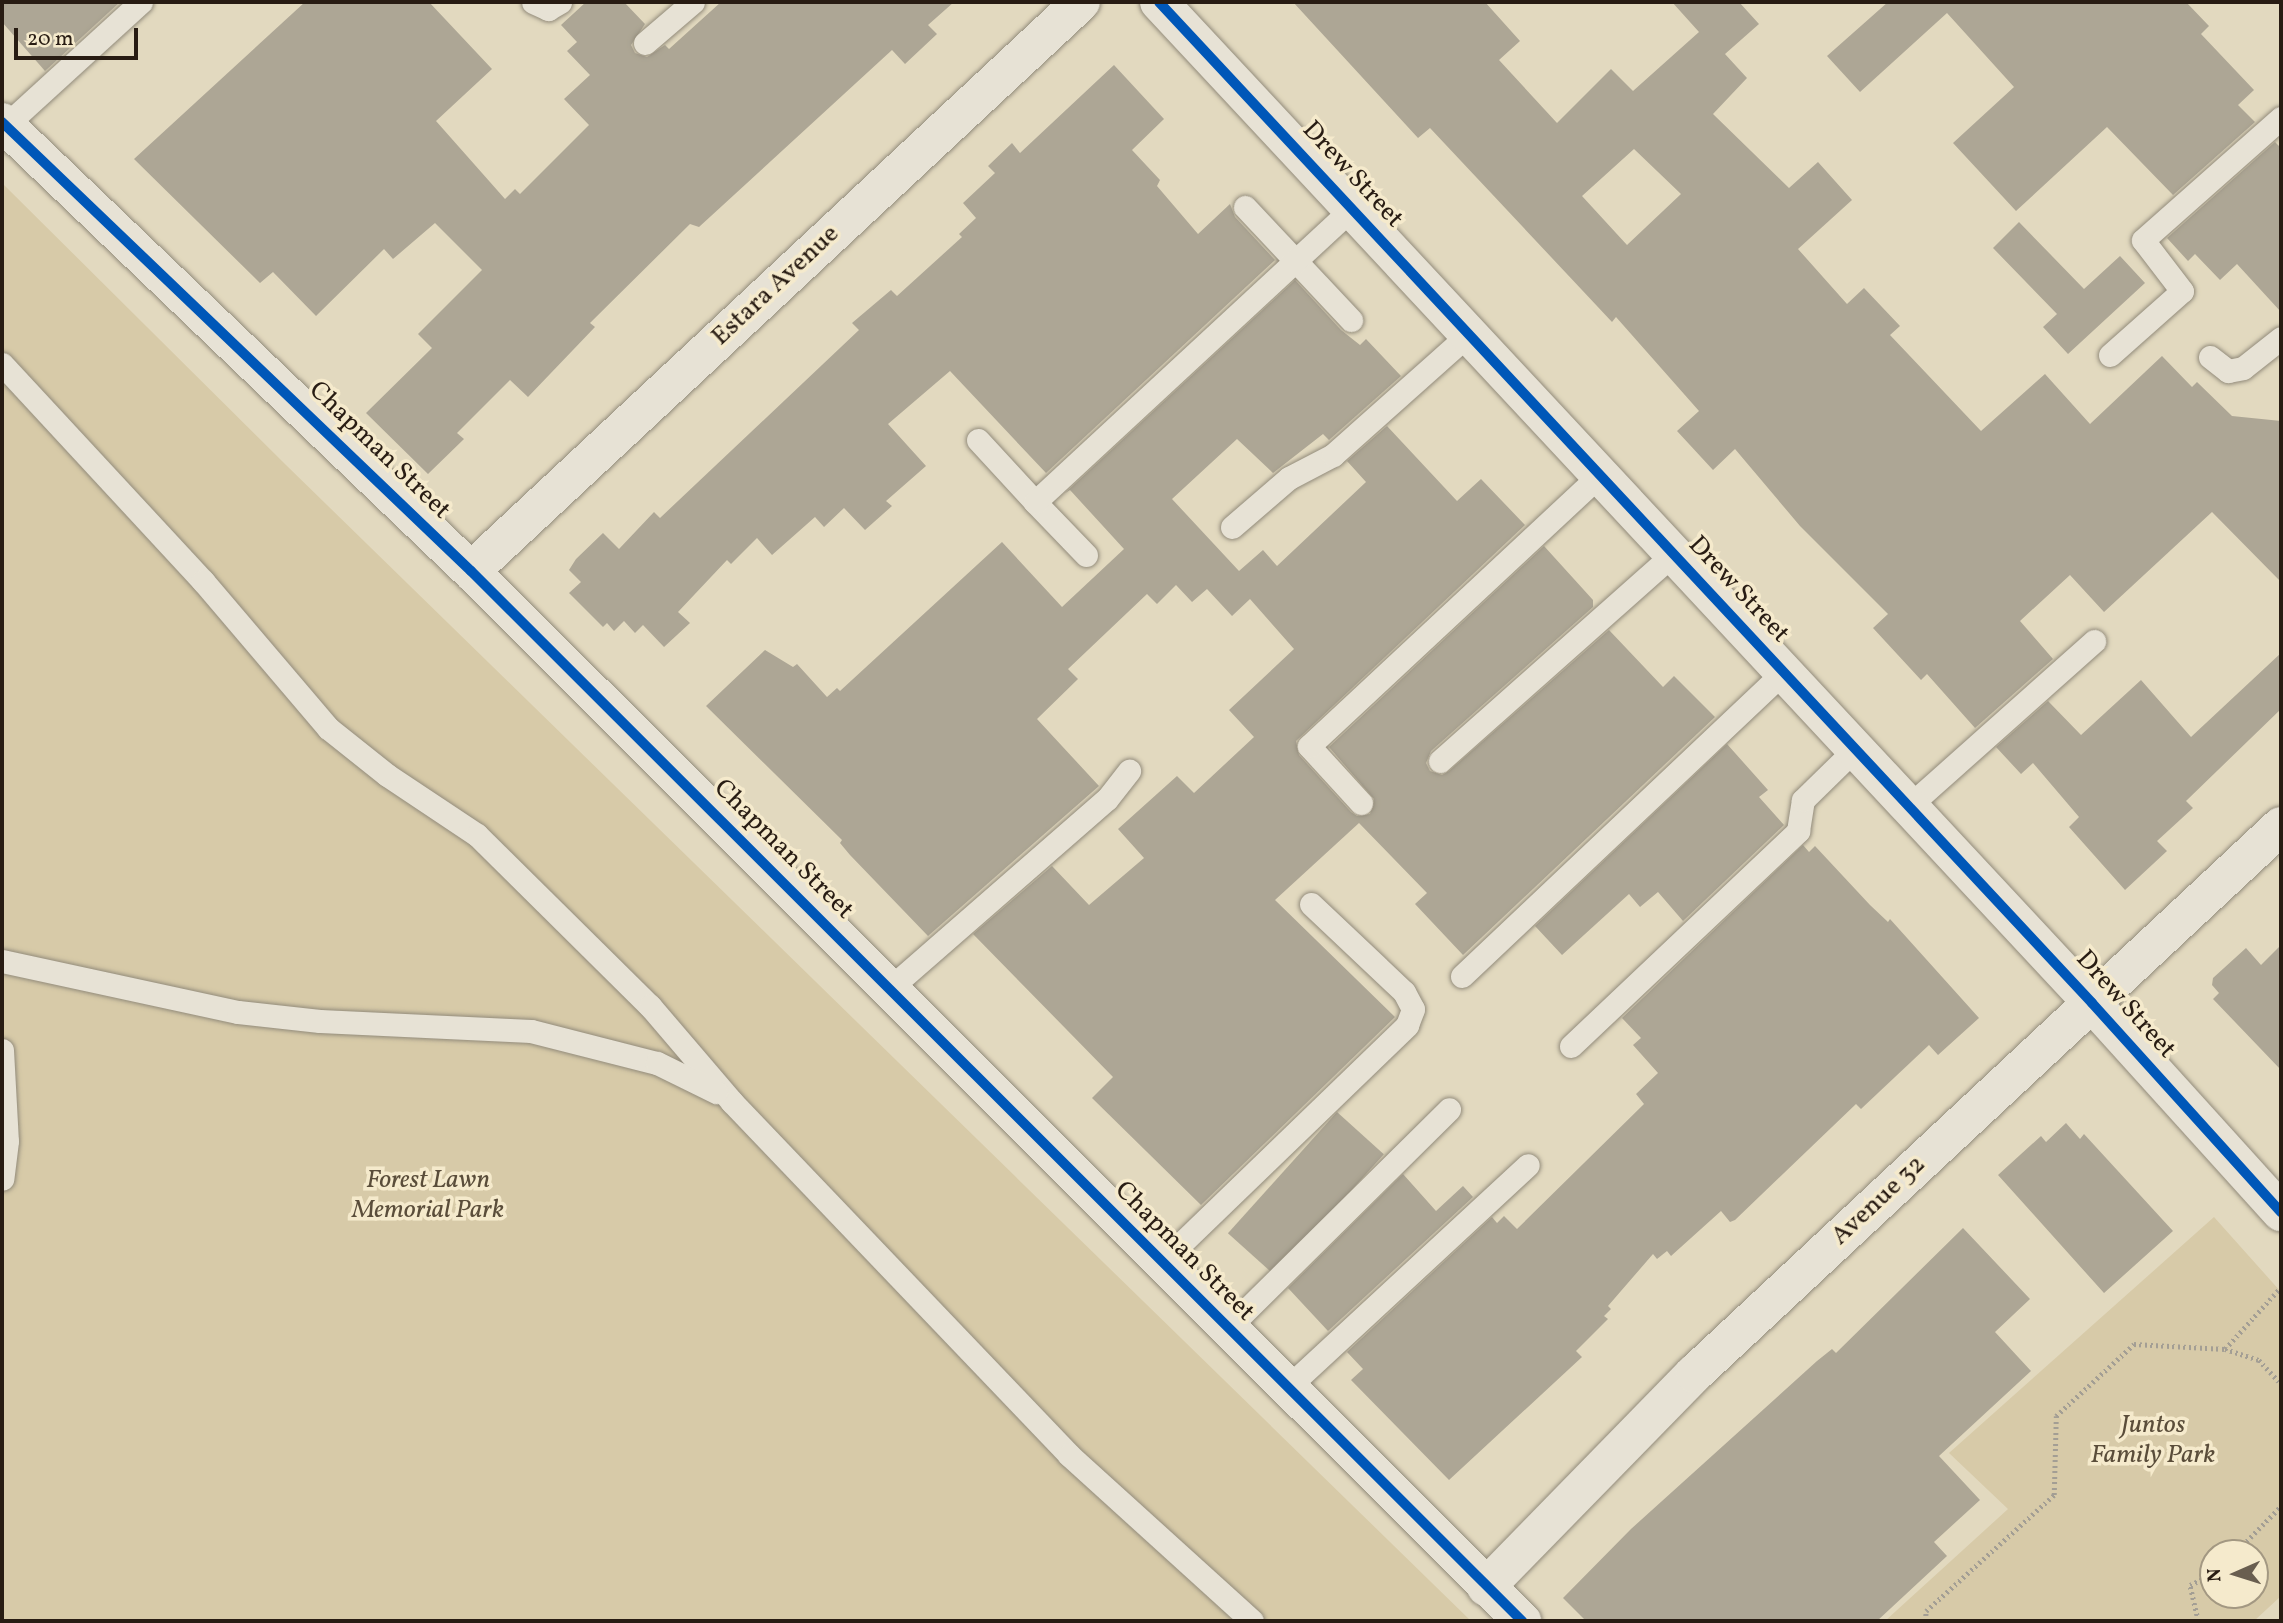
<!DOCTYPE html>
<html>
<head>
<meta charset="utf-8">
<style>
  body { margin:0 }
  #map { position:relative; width:2283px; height:1623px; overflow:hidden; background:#e2d9bf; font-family:Vollkorn,serif }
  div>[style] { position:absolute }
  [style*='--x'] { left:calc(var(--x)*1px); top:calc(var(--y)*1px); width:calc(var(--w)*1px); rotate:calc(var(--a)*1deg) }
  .green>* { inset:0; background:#d7caa8 }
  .building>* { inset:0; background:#ada695; transform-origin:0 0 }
  .path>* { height:4.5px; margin-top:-2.25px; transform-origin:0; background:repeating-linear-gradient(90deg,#a39e94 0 2px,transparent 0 5.5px) }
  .roads { filter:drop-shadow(0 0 2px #928b7b) drop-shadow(0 0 2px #928b7b) }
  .lane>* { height:23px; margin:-11.5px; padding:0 11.5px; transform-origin:11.5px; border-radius:11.5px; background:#e7e2d5 }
  .street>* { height:38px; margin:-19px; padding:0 19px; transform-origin:19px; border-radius:19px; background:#e7e2d5 }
  .cycleway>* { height:10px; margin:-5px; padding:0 5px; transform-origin:5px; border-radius:5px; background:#0057b8 }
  span { translate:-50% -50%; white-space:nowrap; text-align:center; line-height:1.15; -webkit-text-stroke:7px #f5eacc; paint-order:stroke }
  .street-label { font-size:26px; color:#281c13 }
  .park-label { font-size:26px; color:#5a4d3a; font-style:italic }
  .frame { position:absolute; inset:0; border:4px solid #281c13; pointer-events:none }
  .north { position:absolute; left:2199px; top:1539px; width:70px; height:70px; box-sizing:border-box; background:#f5eacc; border:2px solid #a39882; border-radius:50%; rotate:267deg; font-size:19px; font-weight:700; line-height:28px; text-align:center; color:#281c13 }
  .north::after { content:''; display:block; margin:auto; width:24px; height:32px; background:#695e4f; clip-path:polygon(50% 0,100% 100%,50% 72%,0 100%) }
  .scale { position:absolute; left:14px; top:28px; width:124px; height:32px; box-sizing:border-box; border:4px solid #281c13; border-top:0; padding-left:9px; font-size:21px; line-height:24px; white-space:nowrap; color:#281c13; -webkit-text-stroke:5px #f5eacc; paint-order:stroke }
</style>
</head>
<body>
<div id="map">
  <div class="green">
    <i style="clip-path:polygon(2px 183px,286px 465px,1471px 1621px,2px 1621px)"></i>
    <i style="clip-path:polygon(evenodd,2214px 1217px,2281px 1292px,2281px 1596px,2254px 1621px,1885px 1621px,2008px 1509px,1949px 1453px,2214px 1217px,2213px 1553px,2255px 1553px,2255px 1595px,2213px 1595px,2213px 1553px)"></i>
  </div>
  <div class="building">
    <i style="clip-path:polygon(2px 2px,120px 2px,45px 71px,2px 22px)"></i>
    <i style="clip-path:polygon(305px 2px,429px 2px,492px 69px,436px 121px,505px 199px,515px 189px,520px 194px,589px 125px,564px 99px,590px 75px,567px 51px,577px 42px,561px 25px,586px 2px,624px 2px,645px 24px,631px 45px,635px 53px,647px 57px,665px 45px,669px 49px,721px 2px,954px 2px,928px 25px,937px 34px,905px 64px,892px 50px,699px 227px,690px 224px,590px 323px,595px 327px,528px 397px,510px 380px,457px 433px,464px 439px,428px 474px,366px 413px,432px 348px,418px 334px,482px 270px,435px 223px,393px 259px,384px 249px,316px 316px,273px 272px,260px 283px,134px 159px)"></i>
    <i style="clip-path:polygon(evenodd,1293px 2px,1485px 2px,1520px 41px,1499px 60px,1557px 123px,1611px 69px,1633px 91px,1699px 32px,1672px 2px,1739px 2px,1759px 24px,1725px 54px,1747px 78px,1713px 114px,1789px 188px,1818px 162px,1852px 200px,1798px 249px,1847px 304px,1864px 288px,1900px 326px,1890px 335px,1981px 431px,2045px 374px,2090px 424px,2162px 356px,2192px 387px,2197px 382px,2232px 416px,2281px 421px,2281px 582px,2212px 512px,2104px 612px,2070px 575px,2020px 621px,2053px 659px,1975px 728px,1927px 674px,1921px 680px,1873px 628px,1888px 614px,1800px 526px,1735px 449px,1713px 470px,1677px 431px,1699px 411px,1616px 317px,1612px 322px,1430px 128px,1418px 138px,1293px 2px,1634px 149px,1681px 194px,1627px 245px,1582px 196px,1634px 149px)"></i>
    <i style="clip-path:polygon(1888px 2px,2186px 2px,2209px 26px,2201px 34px,2254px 90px,2238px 105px,2255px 122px,2173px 195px,2107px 127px,2016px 211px,1953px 143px,2014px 87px,1947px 13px,1860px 92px,1827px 56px)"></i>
    <i style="clip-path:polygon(1114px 65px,1164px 119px,1132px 150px,1160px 180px,1157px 186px,1198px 234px,1230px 204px,1235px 217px,1275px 260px,1046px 473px,950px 371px,888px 424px,926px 466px,886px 501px,892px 506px,865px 530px,844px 508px,824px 527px,815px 517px,772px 555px,757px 538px,731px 564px,727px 560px,678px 612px,690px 623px,664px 647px,643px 625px,635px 633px,624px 621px,614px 631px,607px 623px,603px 627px,569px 593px,581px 582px,569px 570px,576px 559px,603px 533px,619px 549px,654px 512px,660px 518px,859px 330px,852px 323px,891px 290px,897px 296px,962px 237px,959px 234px,976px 218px,963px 203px,995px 173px,988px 166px,1012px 143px,1020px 153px)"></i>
    <i style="clip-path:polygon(2275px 142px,2281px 148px,2281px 312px,2237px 264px,2220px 280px,2195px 254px,2188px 261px,2167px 238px)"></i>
    <i style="clip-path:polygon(2019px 222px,2084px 289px,2120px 256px,2145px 283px,2068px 354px,2043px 327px,2057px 314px,1993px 248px)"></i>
    <i style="clip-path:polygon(1295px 280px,1341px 330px,1360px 345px,1366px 339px,1401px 376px,1329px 440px,1323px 434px,1273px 473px,1237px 439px,1172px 499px,1239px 571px,1263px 550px,1277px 566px,1366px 482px,1347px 461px,1387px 426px,1457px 501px,1481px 479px,1525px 525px,1296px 741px,1299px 755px,1351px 812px,1357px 816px,1370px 814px,1374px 799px,1329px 747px,1544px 546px,1593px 600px,1593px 607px,1431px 751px,1426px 763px,1430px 771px,1442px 775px,1449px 771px,1609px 630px,1663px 687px,1674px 676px,1715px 717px,1463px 955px,1415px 904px,1427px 893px,1359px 823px,1275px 900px,1395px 1017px,1201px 1205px,1092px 1098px,1113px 1077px,973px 934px,1052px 866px,1089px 905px,1144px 858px,1118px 829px,1177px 776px,1194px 793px,1254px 737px,1229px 710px,1294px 649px,1250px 599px,1232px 616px,1207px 589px,1192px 602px,1176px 585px,1157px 604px,1147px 594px,1068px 669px,1078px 679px,1037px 719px,1099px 786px,928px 936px,850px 855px,840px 843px,842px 840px,706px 706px,765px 650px,793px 667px,797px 664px,827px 697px,837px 688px,840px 691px,1002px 542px,1062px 607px,1124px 549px,1070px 490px,1065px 493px)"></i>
    <i style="clip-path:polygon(2281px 653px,2281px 709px,2186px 801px,2193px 808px,2157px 841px,2167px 851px,2125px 890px,2069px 827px,2079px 817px,2033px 763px,2021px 774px,1996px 747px,2048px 701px,2081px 735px,2141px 680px,2191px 737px)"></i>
    <i style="clip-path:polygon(1727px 744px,1768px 790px,1759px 797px,1784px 825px,1683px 921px,1658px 892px,1640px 907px,1629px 894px,1562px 955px,1535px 926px)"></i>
    <i style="clip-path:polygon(1803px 845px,1809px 852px,1815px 846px,1870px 905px,1888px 922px,1890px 919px,1979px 1018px,1938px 1055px,1929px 1045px,1861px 1109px,1856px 1104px,1735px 1220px,1730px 1222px,1721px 1211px,1671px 1256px,1667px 1251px,1657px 1259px,1653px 1254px,1608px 1306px,1611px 1309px,1604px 1316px,1608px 1319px,1576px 1351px,1582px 1357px,1449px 1480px,1351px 1380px,1363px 1369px,1347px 1352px,1492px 1217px,1497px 1223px,1504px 1216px,1517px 1229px,1644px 1104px,1636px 1094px,1658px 1073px,1633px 1045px,1641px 1038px,1622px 1018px)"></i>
    <i style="clip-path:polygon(2281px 945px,2281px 1070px,2213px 999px,2219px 993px,2212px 985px,2213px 978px,2246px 948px,2261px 965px)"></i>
    <i style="left:1337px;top:1112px;width:63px;height:163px;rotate:42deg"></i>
    <i style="clip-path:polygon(2066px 1123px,2080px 1139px,2084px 1134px,2173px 1231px,2104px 1293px,1998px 1175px,2041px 1136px,2046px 1142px)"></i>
    <i style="clip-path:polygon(1403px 1174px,1436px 1211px,1463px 1186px,1473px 1197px,1328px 1331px,1288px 1288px)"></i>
    <i style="clip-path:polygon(1963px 1228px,2030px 1299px,1995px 1332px,2031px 1371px,1939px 1456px,1980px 1500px,1934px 1542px,1947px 1556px,1877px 1621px,1586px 1621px,1563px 1598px,1631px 1529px,1817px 1361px,1832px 1349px,1836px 1353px)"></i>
  </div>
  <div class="path">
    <i style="--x:2225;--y:1349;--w:84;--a:-47.9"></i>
    <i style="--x:2235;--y:1553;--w:66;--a:-45.6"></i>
    <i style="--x:1925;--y:1621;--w:10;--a:-84"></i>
    <i style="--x:1926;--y:1611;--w:173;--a:-42.2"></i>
    <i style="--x:2054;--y:1495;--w:79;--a:-88.5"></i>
    <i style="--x:2056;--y:1416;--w:106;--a:-42.7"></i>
    <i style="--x:2134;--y:1344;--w:91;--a:3.1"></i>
    <i style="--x:2225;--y:1349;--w:36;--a:18"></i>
    <i style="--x:2259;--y:1360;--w:33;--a:47"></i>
    <i style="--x:2198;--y:1621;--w:37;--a:-103"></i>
    <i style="--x:2190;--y:1585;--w:25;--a:-26"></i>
  </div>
  <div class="roads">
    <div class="lane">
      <i style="--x:533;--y:2;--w:17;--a:25"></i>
      <i style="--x:548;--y:9;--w:14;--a:-30"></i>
      <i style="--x:645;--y:43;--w:63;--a:-40.5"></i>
      <i style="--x:5;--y:126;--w:184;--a:-42.4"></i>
      <i style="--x:1245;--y:207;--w:155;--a:46.8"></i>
      <i style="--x:2110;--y:355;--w:96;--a:-41.6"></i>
      <i style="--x:2182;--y:291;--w:64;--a:-127.4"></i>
      <i style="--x:2143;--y:240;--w:184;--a:-41.5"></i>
      <i style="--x:2210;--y:357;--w:23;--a:38"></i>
      <i style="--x:2228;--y:371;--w:15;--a:-11"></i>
      <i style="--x:2243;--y:368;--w:48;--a:-38.3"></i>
      <i style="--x:2;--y:364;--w:296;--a:47.2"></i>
      <i style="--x:203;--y:581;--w:193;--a:49.6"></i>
      <i style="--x:328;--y:728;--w:75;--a:38.5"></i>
      <i style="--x:387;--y:775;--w:108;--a:33.7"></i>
      <i style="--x:477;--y:835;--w:243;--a:44.7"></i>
      <i style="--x:650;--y:1006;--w:126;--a:49.5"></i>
      <i style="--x:732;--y:1102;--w:488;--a:46.3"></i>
      <i style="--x:1069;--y:1455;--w:247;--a:42.2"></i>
      <i style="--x:978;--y:440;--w:84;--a:47.4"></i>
      <i style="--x:1232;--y:527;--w:75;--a:-40.7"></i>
      <i style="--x:1289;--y:478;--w:50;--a:-27.6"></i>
      <i style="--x:1333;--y:455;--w:182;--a:-41.7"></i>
      <i style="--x:1086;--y:555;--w:74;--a:-133.9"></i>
      <i style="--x:1035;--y:502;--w:432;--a:-42.8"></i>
      <i style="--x:1440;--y:761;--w:313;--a:-41.6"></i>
      <i style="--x:1361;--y:803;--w:77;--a:-132.4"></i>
      <i style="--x:1309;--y:746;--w:398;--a:-43"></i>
      <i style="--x:1909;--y:806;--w:248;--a:-41.7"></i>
      <i style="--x:2;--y:961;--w:241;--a:12.2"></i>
      <i style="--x:238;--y:1012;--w:82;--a:6.3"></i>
      <i style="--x:320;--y:1021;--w:211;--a:2.7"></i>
      <i style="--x:531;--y:1031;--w:130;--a:14.3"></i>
      <i style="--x:657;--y:1063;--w:66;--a:26.2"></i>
      <i style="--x:1462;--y:976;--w:442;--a:-43.4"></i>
      <i style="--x:889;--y:989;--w:289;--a:-41.1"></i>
      <i style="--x:1107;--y:799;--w:36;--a:-52"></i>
      <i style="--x:1571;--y:1046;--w:313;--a:-43.4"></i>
      <i style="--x:1798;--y:831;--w:31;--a:-81"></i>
      <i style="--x:1803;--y:800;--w:73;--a:-44.4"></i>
      <i style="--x:2;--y:1050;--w:91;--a:86.9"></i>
      <i style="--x:7;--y:1141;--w:38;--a:97"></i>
      <i style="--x:1162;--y:1262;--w:341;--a:-44"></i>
      <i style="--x:1407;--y:1025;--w:17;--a:-69"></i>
      <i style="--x:1413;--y:1009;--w:19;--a:-118"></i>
      <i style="--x:1404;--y:992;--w:128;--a:-136.6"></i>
      <i style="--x:1228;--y:1328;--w:311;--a:-44.7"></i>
      <i style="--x:1287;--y:1388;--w:328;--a:-42.8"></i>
    </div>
    <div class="street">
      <i style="--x:1159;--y:2;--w:1368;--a:47.01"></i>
      <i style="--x:2092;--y:1003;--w:282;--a:47.9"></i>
      <i style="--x:2;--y:122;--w:649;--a:43.75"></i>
      <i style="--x:471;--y:571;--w:1486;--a:44.97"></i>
      <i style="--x:471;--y:571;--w:834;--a:-43.01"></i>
      <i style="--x:1486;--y:1587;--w:298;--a:-45.7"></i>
      <i style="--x:1694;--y:1374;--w:803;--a:-43.03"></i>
    </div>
  </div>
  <div class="cycleway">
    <i style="--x:1159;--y:2;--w:1368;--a:47.01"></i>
    <i style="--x:2092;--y:1003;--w:282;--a:47.9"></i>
    <i style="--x:2;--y:122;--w:649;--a:43.75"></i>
    <i style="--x:471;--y:571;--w:1486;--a:44.97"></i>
  </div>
  <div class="street-label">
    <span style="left:1352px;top:175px;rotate:47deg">Drew Street</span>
    <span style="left:776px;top:286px;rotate:-43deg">Estara Avenue</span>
    <span style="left:379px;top:451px;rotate:44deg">Chapman Street</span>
    <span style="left:1738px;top:590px;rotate:47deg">Drew Street</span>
    <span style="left:783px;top:850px;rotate:45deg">Chapman Street</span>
    <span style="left:2125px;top:1005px;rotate:48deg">Drew Street</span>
    <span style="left:1879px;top:1201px;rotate:-43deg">Avenue 32</span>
    <span style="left:1184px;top:1252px;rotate:45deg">Chapman Street</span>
  </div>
  <div class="park-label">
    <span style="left:428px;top:1196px">Forest Lawn<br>Memorial Park</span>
    <span style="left:2153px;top:1441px">Juntos<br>Family Park</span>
  </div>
  <div class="frame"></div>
  <div class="north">N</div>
  <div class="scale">20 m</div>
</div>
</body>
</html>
